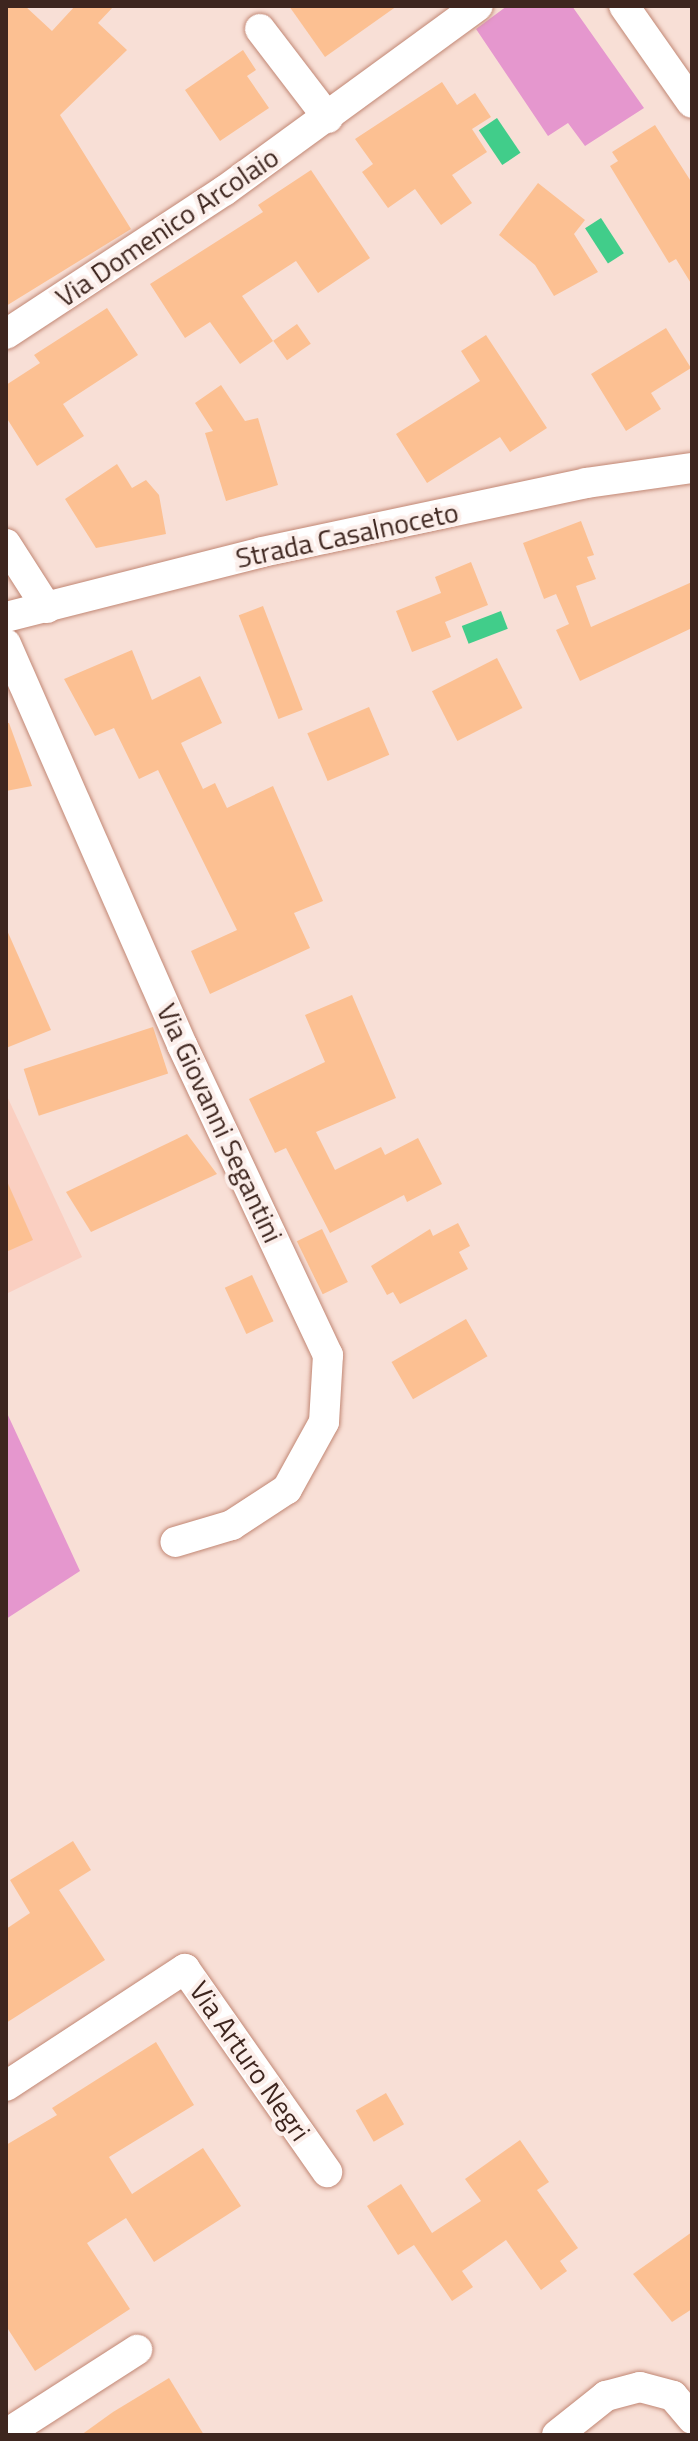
<!DOCTYPE html>
<html>
<head>
<meta charset="utf-8">
<style>
  body { margin:0 }
  #map { position:relative; width:698px; height:2441px; overflow:hidden; background:#f8dfd6; font-family:"Titillium Web",sans-serif }
  div>[style] { position:absolute }
  [style*='--x'] { left:calc(var(--x)*1px); top:calc(var(--y)*1px); width:calc(var(--w)*1px); rotate:calc(var(--a)*1deg) }
  .built>* { inset:0; background:#facfc1 }
  .green>* { inset:0; background:#e597ce }
  .water>* { inset:0; background:#41cd8a; transform-origin:0 0 }
  .building>* { inset:0; background:#fcc092; transform-origin:0 0 }
  .roads { filter:drop-shadow(0 0 2px #c18774) drop-shadow(0 0 2px #c18774) }
  .street>* { height:30px; margin:-15px; padding:0 15px; transform-origin:15px; border-radius:15px; background:#fff }
  span { translate:-50% -50%; white-space:nowrap; text-align:center; line-height:1.15; -webkit-text-stroke:8px #fcefeb; paint-order:stroke }
  .street-label { font-size:28px; color:#3e261f }
  .frame { position:absolute; inset:0; border:8px solid #3e261f; pointer-events:none }
</style>
</head>
<body>
<div id="map">
  <div class="built">
    <i style="clip-path:polygon(6px 1094px,82px 1257px,6px 1294px)"></i>
  </div>
  <div class="green">
    <i style="clip-path:polygon(507px 6px,572px 6px,644px 108px,585px 146px,568px 123px,548px 136px,476px 29px)"></i>
    <i style="clip-path:polygon(6px 1411px,80px 1571px,6px 1619px)"></i>
  </div>
  <div class="water">
    <i style="left:497px;top:118px;width:42px;height:22px;rotate:56deg"></i>
    <i style="left:601px;top:218px;width:42px;height:19px;rotate:57deg"></i>
    <i style="left:501px;top:611px;width:19px;height:42px;rotate:69deg"></i>
  </div>
  <div class="building">
    <i style="clip-path:polygon(6px 6px,25px 6px,52px 31px,75px 6px,114px 6px,98px 23px,127px 50px,60px 115px,131px 229px,6px 306px)"></i>
    <i style="clip-path:polygon(289px 6px,397px 6px,325px 57px)"></i>
    <i style="clip-path:polygon(243px 50px,256px 70px,247px 76px,269px 108px,220px 141px,185px 90px)"></i>
    <i style="clip-path:polygon(442px 82px,457px 105px,475px 93px,491px 117px,472px 129px,487px 152px,452px 175px,472px 203px,441px 225px,415px 189px,388px 208px,362px 172px,373px 164px,355px 139px)"></i>
    <i style="clip-path:polygon(655px 125px,692px 183px,692px 285px,676px 259px,669px 263px,610px 166px,618px 161px,612px 152px)"></i>
    <i style="clip-path:polygon(311px 170px,370px 258px,318px 293px,296px 261px,242px 296px,273px 341px,240px 364px,210px 322px,185px 338px,150px 284px,263px 212px,258px 205px)"></i>
    <i style="clip-path:polygon(538px 183px,585px 220px,574px 234px,598px 272px,554px 296px,535px 265px,499px 235px)"></i>
    <i style="clip-path:polygon(107px 308px,138px 355px,63px 404px,84px 436px,37px 466px,6px 417px,6px 385px,40px 363px,34px 355px)"></i>
    <i style="left:297px;top:324px;width:24px;height:29px;rotate:55deg"></i>
    <i style="clip-path:polygon(666px 328px,691px 368px,651px 393px,661px 409px,626px 431px,591px 374px)"></i>
    <i style="clip-path:polygon(486px 335px,547px 428px,510px 452px,500px 437px,427px 483px,396px 434px,480px 381px,461px 351px)"></i>
    <i style="clip-path:polygon(221px 385px,245px 421px,258px 418px,278px 485px,226px 501px,205px 433px,213px 431px,195px 403px)"></i>
    <i style="clip-path:polygon(117px 464px,132px 488px,146px 480px,159px 495px,166px 534px,96px 548px,65px 499px)"></i>
    <i style="clip-path:polygon(581px 521px,594px 555px,587px 557px,596px 579px,576px 586px,591px 627px,692px 582px,692px 628px,580px 681px,556px 630px,569px 624px,556px 594px,544px 599px,523px 543px)"></i>
    <i style="clip-path:polygon(471px 562px,488px 605px,445px 622px,451px 637px,412px 652px,396px 611px,441px 593px,435px 577px)"></i>
    <i style="left:263px;top:606px;width:111px;height:26px;rotate:69deg"></i>
    <i style="clip-path:polygon(132px 650px,152px 700px,200px 676px,222px 723px,181px 743px,203px 789px,215px 783px,227px 808px,273px 786px,323px 901px,294px 913px,310px 948px,210px 994px,191px 951px,237px 930px,158px 770px,139px 779px,114px 728px,95px 736px,64px 679px)"></i>
    <i style="left:497px;top:658px;width:56px;height:73px;rotate:63deg"></i>
    <i style="left:369px;top:707px;width:52px;height:67px;rotate:67deg"></i>
    <i style="clip-path:polygon(6px 723px,9px 723px,32px 786px,6px 791px)"></i>
    <i style="clip-path:polygon(6px 928px,51px 1030px,6px 1048px)"></i>
    <i style="clip-path:polygon(352px 995px,396px 1098px,316px 1132px,335px 1170px,381px 1147px,385px 1155px,418px 1138px,442px 1184px,407px 1202px,404px 1195px,330px 1233px,286px 1148px,275px 1153px,249px 1099px,325px 1062px,305px 1015px)"></i>
    <i style="left:153px;top:1027px;width:49px;height:136px;rotate:72deg"></i>
    <i style="clip-path:polygon(187px 1134px,217px 1174px,91px 1232px,66px 1192px)"></i>
    <i style="clip-path:polygon(6px 1179px,33px 1240px,6px 1252px)"></i>
    <i style="clip-path:polygon(458px 1223px,470px 1246px,459px 1252px,468px 1269px,400px 1304px,393px 1292px,387px 1295px,371px 1266px,430px 1229px,433px 1236px)"></i>
    <i style="left:322px;top:1229px;width:59px;height:28px;rotate:64deg"></i>
    <i style="left:252px;top:1275px;width:51px;height:30px;rotate:65deg"></i>
    <i style="left:466px;top:1319px;width:43px;height:86px;rotate:60deg"></i>
    <i style="clip-path:polygon(73px 1841px,91px 1870px,59px 1890px,105px 1960px,6px 2023px,6px 1929px,30px 1913px,10px 1880px)"></i>
    <i style="clip-path:polygon(156px 2042px,194px 2105px,109px 2157px,132px 2194px,203px 2148px,241px 2206px,154px 2262px,126px 2218px,87px 2243px,130px 2309px,35px 2371px,6px 2326px,6px 2145px,57px 2115px,52px 2108px)"></i>
    <i style="left:386px;top:2093px;width:36px;height:35px;rotate:60deg"></i>
    <i style="clip-path:polygon(520px 2140px,549px 2182px,537px 2190px,578px 2248px,560px 2261px,567px 2271px,541px 2290px,506px 2240px,462px 2271px,473px 2287px,452px 2301px,414px 2245px,398px 2255px,367px 2206px,401px 2184px,432px 2233px,481px 2201px,465px 2179px)"></i>
    <i style="clip-path:polygon(692px 2232px,692px 2309px,672px 2322px,633px 2274px)"></i>
    <i style="clip-path:polygon(169px 2378px,204px 2435px,81px 2435px,113px 2412px)"></i>
  </div>
  <div class="roads">
    <div class="street">
      <i style="--x:624;--y:6;--w:118;--a:55"></i>
      <i style="--x:260;--y:29;--w:112;--a:52.6"></i>
      <i style="--x:6;--y:334;--w:261;--a:-33.3"></i>
      <i style="--x:224;--y:191;--w:314;--a:-36.1"></i>
      <i style="--x:6;--y:544;--w:76;--a:57.4"></i>
      <i style="--x:6;--y:617;--w:264;--a:-14.2"></i>
      <i style="--x:262;--y:552;--w:331;--a:-12"></i>
      <i style="--x:586;--y:483;--w:107;--a:-8.1"></i>
      <i style="--x:6;--y:644;--w:438;--a:66.3"></i>
      <i style="--x:182;--y:1045;--w:343;--a:64.8"></i>
      <i style="--x:328;--y:1355;--w:67;--a:93.4"></i>
      <i style="--x:324;--y:1422;--w:77;--a:118.9"></i>
      <i style="--x:287;--y:1489;--w:66;--a:146.8"></i>
      <i style="--x:232;--y:1525;--w:59;--a:163.4"></i>
      <i style="--x:6;--y:2086;--w:214;--a:-33.2"></i>
      <i style="--x:185;--y:1969;--w:248;--a:55"></i>
      <i style="--x:6;--y:2434;--w:156;--a:-32.7"></i>
      <i style="--x:557;--y:2435;--w:63;--a:-38.5"></i>
      <i style="--x:606;--y:2396;--w:35;--a:-15"></i>
      <i style="--x:640;--y:2387;--w:34;--a:15"></i>
      <i style="--x:673;--y:2396;--w:30;--a:50"></i>
    </div>
  </div>
  <div class="street-label">
    <span style="left:167px;top:227px;rotate:-34deg">Via Domenico Arcolaio</span>
    <span style="left:347px;top:535px;rotate:-12deg">Strada Casalnoceto</span>
    <span style="left:220px;top:1123px;rotate:65deg">Via Giovanni Segantini</span>
    <span style="left:250px;top:2061px;rotate:55deg">Via Arturo Negri</span>
  </div>
  <div class="frame"></div>
</div>
</body>
</html>
